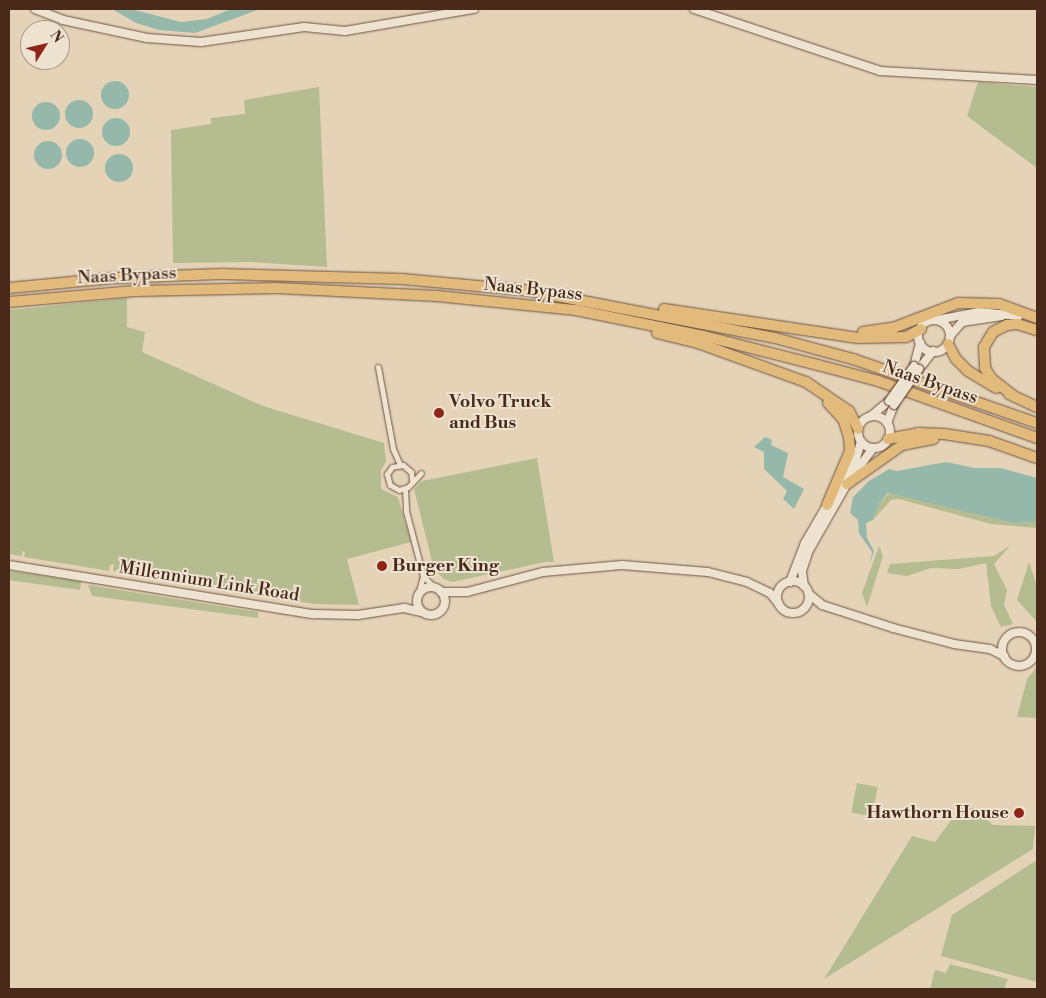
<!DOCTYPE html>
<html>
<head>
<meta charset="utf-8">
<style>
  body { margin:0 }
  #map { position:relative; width:1046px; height:998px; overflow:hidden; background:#e5d3b8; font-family:"Libre Bodoni",serif }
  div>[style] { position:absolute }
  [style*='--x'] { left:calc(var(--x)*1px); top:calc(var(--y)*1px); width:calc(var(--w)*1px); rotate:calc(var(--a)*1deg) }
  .green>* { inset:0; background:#b5bc8f; transform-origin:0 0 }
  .water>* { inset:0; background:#96b8ab }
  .round { border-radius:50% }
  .roads { filter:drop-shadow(0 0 1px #6f5442) drop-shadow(0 0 1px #6f5442) }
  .street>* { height:5px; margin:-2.5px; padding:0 2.5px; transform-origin:2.5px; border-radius:2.5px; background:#eee2d1 }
  .secondary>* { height:8px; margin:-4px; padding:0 4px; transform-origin:4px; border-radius:4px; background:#eee2d1 }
  .secondary>.ring { margin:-4px; padding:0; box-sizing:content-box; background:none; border:8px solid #eee2d1; border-radius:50% }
  .highway>* { height:10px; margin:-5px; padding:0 5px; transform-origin:5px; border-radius:5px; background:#e2ba7c }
  .bridges { filter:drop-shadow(0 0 1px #48291a) drop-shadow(0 0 1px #48291a) }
  .secondary-bridge>* { height:8px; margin:-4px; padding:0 4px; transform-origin:4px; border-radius:4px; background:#eee2d1 }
  .dots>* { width:14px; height:14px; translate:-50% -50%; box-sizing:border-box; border:2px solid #eee2d1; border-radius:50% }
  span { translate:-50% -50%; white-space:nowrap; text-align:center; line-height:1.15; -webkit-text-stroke:4px #eee2d1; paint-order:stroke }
  .street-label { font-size:18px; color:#48291a }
  .poi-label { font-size:18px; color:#48291a; font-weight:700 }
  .left { translate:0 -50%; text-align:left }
  .right { translate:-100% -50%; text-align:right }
  .frame { position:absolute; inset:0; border:10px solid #48291a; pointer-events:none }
  .north { position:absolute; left:20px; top:20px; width:50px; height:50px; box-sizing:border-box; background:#eee2d1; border:1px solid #ac9888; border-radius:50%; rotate:54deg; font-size:14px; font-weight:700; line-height:20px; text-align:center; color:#48291a }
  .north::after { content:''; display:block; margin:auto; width:18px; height:22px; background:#8f2418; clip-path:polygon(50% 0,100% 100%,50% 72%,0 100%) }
</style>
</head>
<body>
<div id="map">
  <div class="green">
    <i style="clip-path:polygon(978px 82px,1037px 87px,1037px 168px,967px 116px)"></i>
    <i style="clip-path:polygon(319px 87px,327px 267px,251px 262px,173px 263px,171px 130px,211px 124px,211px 118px,245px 114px,244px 100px)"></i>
    <i style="clip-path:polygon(127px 298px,127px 327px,145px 332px,142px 352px,263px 406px,384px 443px,386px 462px,381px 470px,381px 489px,398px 497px,411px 542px,347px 559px,359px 605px,315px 604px,264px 597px,266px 590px,262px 590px,260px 597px,113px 571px,114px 564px,110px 565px,109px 571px,24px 557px,25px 552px,22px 551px,22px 556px,9px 554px,9px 310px)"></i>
    <i style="clip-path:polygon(537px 458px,554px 562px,545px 562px,452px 582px,444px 579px,434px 569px,414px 489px,422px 481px)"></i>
    <i style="clip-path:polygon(891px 492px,1013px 523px,1037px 522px,1037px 528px,991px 524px,899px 499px,891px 500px,873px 520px,880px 502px)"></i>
    <i style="clip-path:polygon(1011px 545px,994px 564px,1007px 590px,1004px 605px,1013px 624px,1001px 627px,991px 606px,986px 563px,959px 569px,931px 568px,907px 576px,887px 573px,890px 564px,994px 556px)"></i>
    <i style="clip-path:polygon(879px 546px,883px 556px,867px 607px,862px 593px)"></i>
    <i style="clip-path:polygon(1029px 562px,1037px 586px,1036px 621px,1017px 600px)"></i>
    <i style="left:9px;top:571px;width:73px;height:9px;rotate:8deg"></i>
    <i style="clip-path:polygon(88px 585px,258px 612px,258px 618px,92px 596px)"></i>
    <i style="clip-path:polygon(1037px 667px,1037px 718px,1017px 717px,1027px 679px)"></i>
    <i style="left:857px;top:783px;width:21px;height:30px;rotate:11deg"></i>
    <i style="clip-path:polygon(963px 804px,968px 804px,993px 825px,1035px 826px,1033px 849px,824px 979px,912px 836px,935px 842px)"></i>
    <i style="clip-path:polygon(1037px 860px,1037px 982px,941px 956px,952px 915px)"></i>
    <i style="clip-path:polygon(950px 964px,1008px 979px,1004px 989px,930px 989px,935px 970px,946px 973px)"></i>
  </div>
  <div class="water">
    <i style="clip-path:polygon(112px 9px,131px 9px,181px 22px,207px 19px,231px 9px,260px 9px,195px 33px,159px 30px,136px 23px)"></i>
    <i class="round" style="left:101px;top:81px;width:28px;height:28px"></i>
    <i class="round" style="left:65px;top:100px;width:28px;height:28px"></i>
    <i class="round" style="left:32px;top:102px;width:28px;height:28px"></i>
    <i class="round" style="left:102px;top:118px;width:28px;height:28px"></i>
    <i class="round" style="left:66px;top:139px;width:28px;height:28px"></i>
    <i class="round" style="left:34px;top:141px;width:28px;height:28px"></i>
    <i class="round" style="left:105px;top:154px;width:28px;height:28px"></i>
    <i style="clip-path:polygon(765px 437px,772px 440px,771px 445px,788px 453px,783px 477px,804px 489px,794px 509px,783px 499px,787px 491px,764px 469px,764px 452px,754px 447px)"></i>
    <i style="clip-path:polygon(946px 462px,975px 468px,1001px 468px,1037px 478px,1037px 522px,1013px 523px,888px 493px,880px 502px,873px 520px,866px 523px,867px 538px,874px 551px,870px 564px,872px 552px,859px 533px,858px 520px,850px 513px,853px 497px,869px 481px,889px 469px,897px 471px)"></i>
  </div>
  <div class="roads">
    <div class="street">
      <i style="--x:378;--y:367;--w:83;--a:79.6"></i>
      <i style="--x:393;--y:449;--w:17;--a:66"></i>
      <i style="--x:412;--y:480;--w:8;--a:-97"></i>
      <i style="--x:411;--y:472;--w:11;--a:-139"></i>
      <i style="--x:403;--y:465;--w:11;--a:170"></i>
      <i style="--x:392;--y:467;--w:9;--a:126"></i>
      <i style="--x:387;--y:474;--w:11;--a:75"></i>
      <i style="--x:390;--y:485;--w:10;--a:29"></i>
      <i style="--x:399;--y:490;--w:9;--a:-18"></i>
      <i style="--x:408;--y:487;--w:19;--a:-47"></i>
      <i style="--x:405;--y:489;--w:22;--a:87"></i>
      <i style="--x:406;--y:511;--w:67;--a:75.3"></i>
      <i style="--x:423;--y:576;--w:17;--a:45"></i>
      <i style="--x:418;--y:595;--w:20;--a:-75"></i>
    </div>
    <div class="secondary">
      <i style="--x:35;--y:9;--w:30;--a:21"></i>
      <i style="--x:63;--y:20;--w:86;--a:12.1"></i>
      <i style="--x:147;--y:38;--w:54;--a:4.2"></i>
      <i style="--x:201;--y:42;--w:104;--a:-8.3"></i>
      <i style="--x:304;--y:27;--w:41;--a:5.6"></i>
      <i style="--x:345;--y:31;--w:131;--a:-9.7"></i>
      <i style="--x:694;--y:9;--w:196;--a:18.4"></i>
      <i style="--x:880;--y:71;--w:157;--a:3.3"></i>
      <i style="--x:937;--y:320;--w:43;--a:-10.8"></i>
      <i style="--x:979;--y:312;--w:40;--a:5.7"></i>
      <i class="ring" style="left:918px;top:320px;width:24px;height:24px"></i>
      <i style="--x:950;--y:336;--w:18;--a:-49"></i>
      <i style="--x:962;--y:322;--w:40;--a:-8.5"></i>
      <i style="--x:914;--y:366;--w:24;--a:-75"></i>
      <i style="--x:919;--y:369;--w:23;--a:-52"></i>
      <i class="ring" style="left:858px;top:416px;width:24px;height:24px"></i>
      <i style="--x:871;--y:416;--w:23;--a:-40"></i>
      <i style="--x:887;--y:423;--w:19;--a:-69"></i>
      <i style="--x:839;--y:487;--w:33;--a:-59"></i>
      <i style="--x:856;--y:459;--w:18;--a:-74"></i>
      <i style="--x:9;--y:565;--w:308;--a:9.2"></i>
      <i style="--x:313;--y:614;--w:45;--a:1.3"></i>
      <i style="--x:358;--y:615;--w:47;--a:-8.7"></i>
      <i style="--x:404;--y:608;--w:18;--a:13"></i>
      <i class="ring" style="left:777px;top:581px;width:24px;height:24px"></i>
      <i style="--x:790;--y:582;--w:42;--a:-69"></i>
      <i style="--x:805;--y:543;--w:50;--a:-59.8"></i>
      <i style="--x:804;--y:586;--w:15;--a:-98"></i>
      <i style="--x:802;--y:571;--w:20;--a:-72"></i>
      <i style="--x:808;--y:552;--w:78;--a:-60.2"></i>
      <i style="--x:847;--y:484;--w:44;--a:-54.2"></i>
      <i class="ring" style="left:417px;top:587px;width:20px;height:20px"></i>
      <i style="--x:441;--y:592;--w:26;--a:0"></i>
      <i style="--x:467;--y:592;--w:79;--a:-14.7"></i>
      <i style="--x:543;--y:572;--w:79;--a:-5.1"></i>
      <i style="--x:622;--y:565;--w:86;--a:4.7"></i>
      <i style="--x:708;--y:572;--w:40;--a:14.4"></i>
      <i style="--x:747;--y:582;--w:25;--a:26"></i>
      <i style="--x:770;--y:593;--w:14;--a:51"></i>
      <i style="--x:809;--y:594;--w:17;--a:40"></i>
      <i style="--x:822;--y:605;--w:75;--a:17.9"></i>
      <i style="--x:893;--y:628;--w:63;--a:14.7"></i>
      <i style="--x:954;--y:644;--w:36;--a:8"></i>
      <i style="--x:990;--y:649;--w:16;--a:27"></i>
      <i class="ring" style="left:1002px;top:632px;width:26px;height:26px"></i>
    </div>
    <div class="highway">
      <i style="--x:9;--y:288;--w:106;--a:-5.4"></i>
      <i style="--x:115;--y:278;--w:106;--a:-2.2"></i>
      <i style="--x:221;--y:274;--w:181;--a:1.6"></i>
      <i style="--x:402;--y:279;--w:130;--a:5.3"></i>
      <i style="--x:531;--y:291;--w:248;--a:10.9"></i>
      <i style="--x:775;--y:338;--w:81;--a:15.1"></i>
      <i style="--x:853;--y:359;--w:195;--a:19.2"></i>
      <i style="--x:9;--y:302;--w:126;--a:-5"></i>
      <i style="--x:135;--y:291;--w:142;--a:-1.2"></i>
      <i style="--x:277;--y:288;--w:160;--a:2.9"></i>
      <i style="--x:437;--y:296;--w:140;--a:5.8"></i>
      <i style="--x:576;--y:310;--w:131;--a:11.5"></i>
      <i style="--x:704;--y:336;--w:118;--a:14.3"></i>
      <i style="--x:818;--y:365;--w:62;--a:14.9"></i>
      <i style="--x:878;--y:381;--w:169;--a:19.7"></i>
      <i style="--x:664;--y:309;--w:196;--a:8.5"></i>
      <i style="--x:858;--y:338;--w:48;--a:-1.2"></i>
      <i style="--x:906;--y:337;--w:17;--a:-28"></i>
      <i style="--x:863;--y:332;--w:30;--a:-8"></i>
      <i style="--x:893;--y:328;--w:70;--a:-21"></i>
      <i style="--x:958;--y:303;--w:41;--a:1.4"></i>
      <i style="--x:999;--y:304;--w:40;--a:20.2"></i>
      <i style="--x:657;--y:333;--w:42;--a:13.7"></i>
      <i style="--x:698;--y:343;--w:115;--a:19.9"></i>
      <i style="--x:806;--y:382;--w:52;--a:34"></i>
      <i style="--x:849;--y:411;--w:20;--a:63"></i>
      <i style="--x:948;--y:344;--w:17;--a:62"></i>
      <i style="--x:956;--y:359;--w:17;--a:45"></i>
      <i style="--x:968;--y:371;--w:33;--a:31"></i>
      <i style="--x:1009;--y:394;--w:31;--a:25"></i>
      <i style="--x:1015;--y:397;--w:31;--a:-142"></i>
      <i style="--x:991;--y:378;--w:12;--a:-121"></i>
      <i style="--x:985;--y:368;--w:21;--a:-93"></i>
      <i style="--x:984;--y:347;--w:17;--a:-59"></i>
      <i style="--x:993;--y:332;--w:16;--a:-27"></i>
      <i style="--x:1007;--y:325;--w:10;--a:-6"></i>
      <i style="--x:1017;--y:324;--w:21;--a:17"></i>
      <i style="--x:888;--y:439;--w:31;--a:-11"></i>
      <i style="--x:918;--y:433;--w:26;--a:2"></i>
      <i style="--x:944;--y:434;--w:46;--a:8.8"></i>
      <i style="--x:989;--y:441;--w:51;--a:19.5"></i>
      <i style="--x:847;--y:484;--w:67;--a:-35.3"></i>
      <i style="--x:902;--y:445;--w:32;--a:-11"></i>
      <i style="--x:827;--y:505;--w:59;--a:-66.9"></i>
      <i style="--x:850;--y:451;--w:14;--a:-94"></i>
      <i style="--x:849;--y:437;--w:19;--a:-108"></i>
      <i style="--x:843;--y:419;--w:22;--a:-133"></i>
    </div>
  </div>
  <div class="bridges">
    <div class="secondary-bridge">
      <i style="--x:889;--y:401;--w:43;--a:-54.5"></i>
      <i style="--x:894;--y:405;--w:44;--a:-55.2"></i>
    </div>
  </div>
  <div class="dots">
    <i style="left:439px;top:413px;background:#8f2418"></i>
    <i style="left:382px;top:566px;background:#8f2418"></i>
    <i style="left:1019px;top:813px;background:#8f2418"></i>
  </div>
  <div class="street-label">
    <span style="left:127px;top:276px;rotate:-3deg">Naas Bypass</span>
    <span style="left:533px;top:290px;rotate:6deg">Naas Bypass</span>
    <span style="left:930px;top:383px;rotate:19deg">Naas Bypass</span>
    <span style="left:209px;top:582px;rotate:9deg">Millennium Link Road</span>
  </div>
  <div class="poi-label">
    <span class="left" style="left:449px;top:413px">Volvo Truck<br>and Bus</span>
    <span class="left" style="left:392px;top:566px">Burger King</span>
    <span class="right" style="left:1009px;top:813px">Hawthorn House</span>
  </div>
  <div class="frame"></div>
  <div class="north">N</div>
</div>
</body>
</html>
